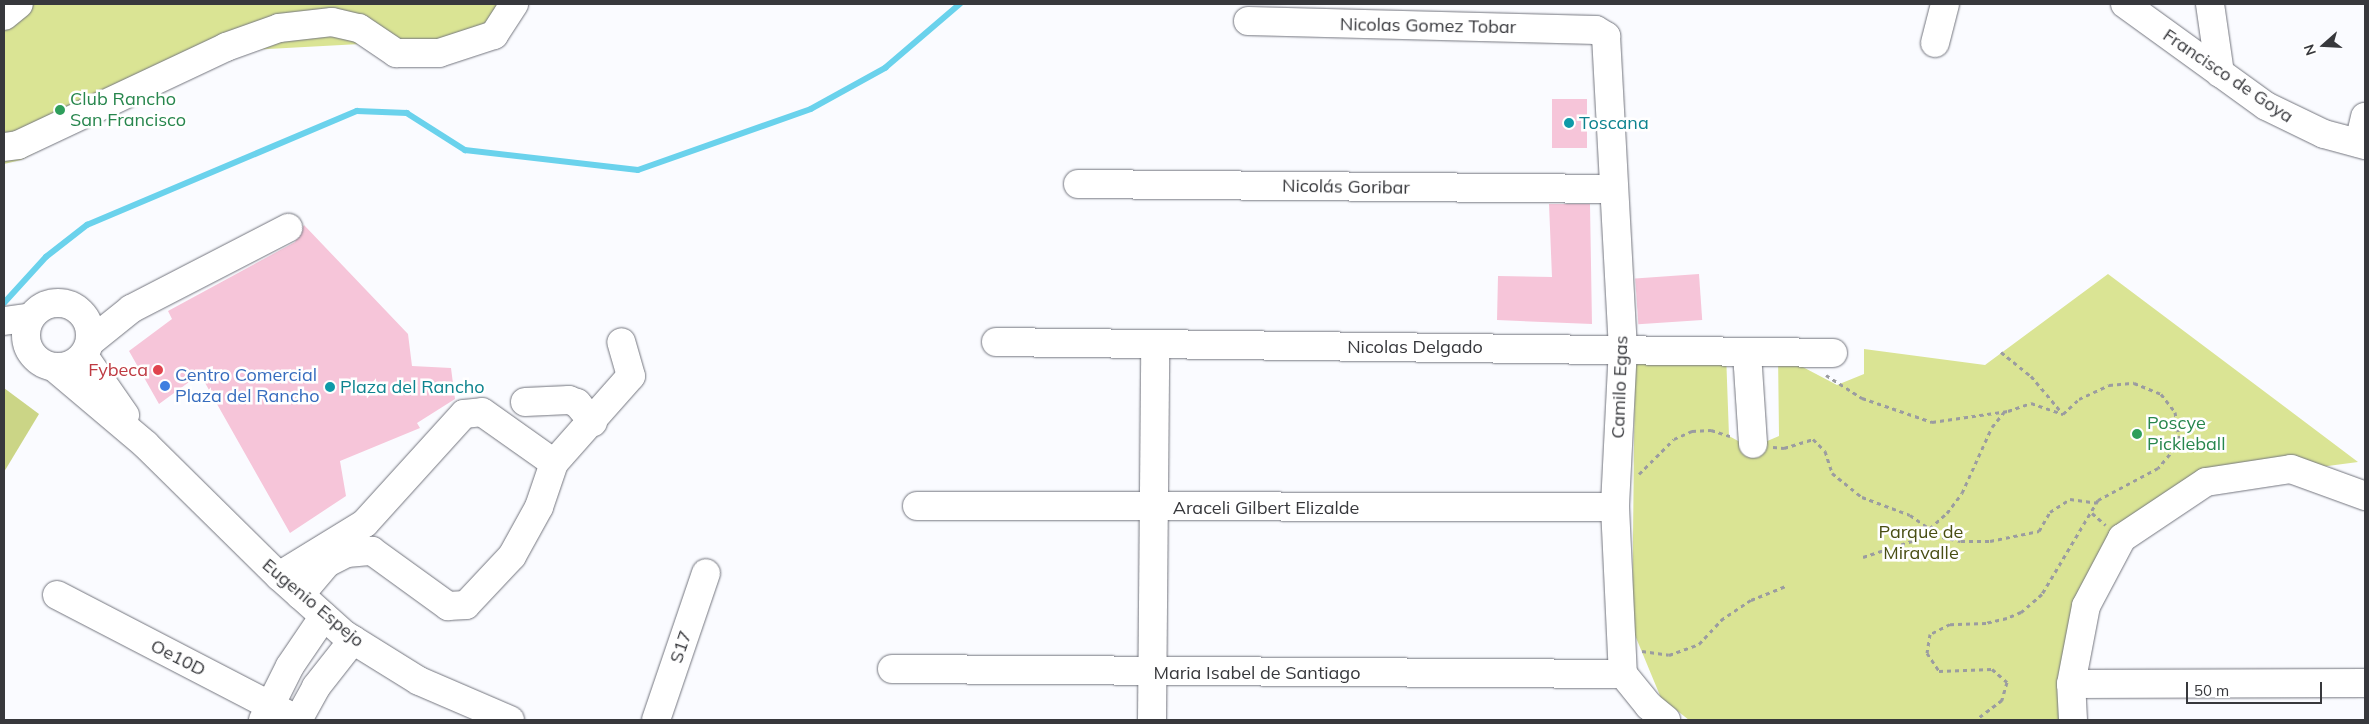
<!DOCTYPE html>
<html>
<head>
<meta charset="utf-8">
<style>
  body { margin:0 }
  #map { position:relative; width:2369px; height:724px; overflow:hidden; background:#fafbff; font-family:Mulish,sans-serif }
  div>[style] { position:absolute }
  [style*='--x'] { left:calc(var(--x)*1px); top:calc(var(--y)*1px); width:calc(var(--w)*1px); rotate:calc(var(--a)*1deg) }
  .green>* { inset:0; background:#dae494 }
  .forest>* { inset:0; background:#cbd586 }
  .stream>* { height:5.5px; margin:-2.75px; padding:0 2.75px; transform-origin:2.75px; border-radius:2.75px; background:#6ad2ec }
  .building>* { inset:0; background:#f6c5d9; transform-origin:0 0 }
  .path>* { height:3px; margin-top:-1.5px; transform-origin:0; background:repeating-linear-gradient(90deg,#9b9ca0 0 4px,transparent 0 8px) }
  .roads { filter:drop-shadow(0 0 1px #73757e) drop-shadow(0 0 1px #73757e) }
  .minor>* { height:28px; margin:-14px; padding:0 14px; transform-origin:14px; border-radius:14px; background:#fff }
  .minor>.ring { margin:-14px; padding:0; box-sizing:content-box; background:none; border:28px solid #fff; border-radius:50% }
  .dots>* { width:14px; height:14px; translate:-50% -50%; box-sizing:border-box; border:2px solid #fff; border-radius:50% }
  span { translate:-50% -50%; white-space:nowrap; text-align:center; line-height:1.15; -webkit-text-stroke:5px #fff; paint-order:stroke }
  .street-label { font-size:18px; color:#37383c }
  .leisure-label { font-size:18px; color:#27864d }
  .left { translate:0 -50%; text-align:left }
  .culture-label { font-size:18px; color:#0d838f }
  .health-label { font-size:18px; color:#be3a42 }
  .right { translate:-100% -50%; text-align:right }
  .shop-label { font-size:18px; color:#366cbe }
  .park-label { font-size:18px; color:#494e13 }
  .frame { position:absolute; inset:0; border:5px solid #37383c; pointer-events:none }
  .north { position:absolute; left:2299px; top:20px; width:50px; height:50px; -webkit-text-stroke:4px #fff; paint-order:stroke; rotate:251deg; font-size:14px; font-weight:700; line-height:20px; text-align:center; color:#37383c }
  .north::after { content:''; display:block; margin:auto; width:18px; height:22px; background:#37383c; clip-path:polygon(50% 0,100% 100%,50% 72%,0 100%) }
  .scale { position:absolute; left:2186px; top:682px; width:136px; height:22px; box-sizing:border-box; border:2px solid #37383c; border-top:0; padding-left:6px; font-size:15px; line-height:18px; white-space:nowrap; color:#37383c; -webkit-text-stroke:4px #fff; paint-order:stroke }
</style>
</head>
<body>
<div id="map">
  <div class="green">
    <i style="clip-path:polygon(4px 4px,529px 4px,498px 45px,360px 44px,229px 51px,21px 160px,4px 164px)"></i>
    <i style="clip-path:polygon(2108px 274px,2358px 462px,2206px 482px,2129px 533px,2088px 603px,2067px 720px,1689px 720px,1661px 698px,1632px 628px,1635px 357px,1726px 353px,1729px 436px,1740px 442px,1765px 442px,1779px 436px,1778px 354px,1837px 385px,1864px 374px,1864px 349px,1985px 365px)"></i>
  </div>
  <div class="forest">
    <i style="clip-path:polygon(4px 388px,39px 414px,4px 472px)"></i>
  </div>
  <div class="stream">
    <i style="--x:4;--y:303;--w:62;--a:-47.6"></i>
    <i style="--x:46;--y:257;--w:52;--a:-38"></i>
    <i style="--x:87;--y:225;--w:293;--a:-22.9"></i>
    <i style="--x:357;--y:111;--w:50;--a:2.3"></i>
    <i style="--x:407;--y:113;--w:69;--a:32.5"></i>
    <i style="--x:465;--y:150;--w:174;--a:6.6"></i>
    <i style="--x:638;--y:170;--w:183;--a:-19.4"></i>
    <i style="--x:811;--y:109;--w:85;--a:-29"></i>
    <i style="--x:885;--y:68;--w:99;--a:-40.5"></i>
  </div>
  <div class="building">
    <i style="left:1552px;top:99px;width:35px;height:49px"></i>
    <i style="clip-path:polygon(1549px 204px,1590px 204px,1592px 324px,1497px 320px,1498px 276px,1552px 277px)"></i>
    <i style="clip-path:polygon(304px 225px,408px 334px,412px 366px,451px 368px,455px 399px,417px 423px,420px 428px,340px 461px,346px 496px,290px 533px,200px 374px,159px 404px,129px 351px,172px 319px,168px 311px,295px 242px)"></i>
    <i style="left:1699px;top:274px;width:46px;height:64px;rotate:86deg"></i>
  </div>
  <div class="path">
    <i style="--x:2001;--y:352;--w:38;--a:39"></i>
    <i style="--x:2031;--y:376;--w:50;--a:49.9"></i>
    <i style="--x:1826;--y:375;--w:43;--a:32.6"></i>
    <i style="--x:1862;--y:398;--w:74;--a:18.9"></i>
    <i style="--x:1932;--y:422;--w:77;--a:-8.2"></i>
    <i style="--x:2008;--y:411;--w:24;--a:-19"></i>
    <i style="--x:2031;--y:403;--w:34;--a:19"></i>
    <i style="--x:2063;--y:414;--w:22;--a:-43"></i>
    <i style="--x:2079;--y:399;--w:33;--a:-25"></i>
    <i style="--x:2109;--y:385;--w:25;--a:-5"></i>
    <i style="--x:2134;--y:383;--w:29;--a:22"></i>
    <i style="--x:2161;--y:394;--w:23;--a:52"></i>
    <i style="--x:2175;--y:412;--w:30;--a:81"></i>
    <i style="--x:2180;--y:442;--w:34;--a:130"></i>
    <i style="--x:2158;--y:468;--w:68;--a:151.9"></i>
    <i style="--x:2098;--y:500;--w:109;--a:120.8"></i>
    <i style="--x:2042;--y:594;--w:28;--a:139"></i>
    <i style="--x:2021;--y:612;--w:15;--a:157"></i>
    <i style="--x:2007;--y:618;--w:22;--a:167"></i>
    <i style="--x:1986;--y:623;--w:36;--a:178"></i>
    <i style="--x:1950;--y:624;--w:22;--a:153"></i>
    <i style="--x:1930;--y:634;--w:19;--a:99"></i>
    <i style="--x:1927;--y:653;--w:22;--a:56"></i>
    <i style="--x:1939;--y:671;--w:53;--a:-2.2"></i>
    <i style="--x:1992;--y:669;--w:20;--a:41"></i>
    <i style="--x:2007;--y:682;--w:19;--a:106"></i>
    <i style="--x:2002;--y:700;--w:34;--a:143"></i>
    <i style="--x:1773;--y:447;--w:11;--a:5"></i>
    <i style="--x:1784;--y:448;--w:30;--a:-17"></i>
    <i style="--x:1813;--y:439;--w:17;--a:45"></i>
    <i style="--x:1825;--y:451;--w:23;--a:72"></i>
    <i style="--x:1832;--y:473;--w:38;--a:39"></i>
    <i style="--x:1862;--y:497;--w:51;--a:20.6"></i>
    <i style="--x:1910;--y:515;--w:39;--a:35"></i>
    <i style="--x:1942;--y:537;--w:19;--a:12"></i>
    <i style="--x:1961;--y:541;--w:29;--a:0"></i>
    <i style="--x:1990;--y:541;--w:50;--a:-11.5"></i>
    <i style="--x:2039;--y:531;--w:22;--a:-60"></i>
    <i style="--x:2050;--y:512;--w:24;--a:-33"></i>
    <i style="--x:2070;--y:499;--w:27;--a:8"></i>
    <i style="--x:1639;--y:474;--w:49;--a:-45"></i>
    <i style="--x:1674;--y:439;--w:20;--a:-24"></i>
    <i style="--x:1692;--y:431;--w:19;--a:-3"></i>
    <i style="--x:1711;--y:430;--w:20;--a:18"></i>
    <i style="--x:2092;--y:513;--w:18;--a:41"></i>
    <i style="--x:1863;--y:557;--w:58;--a:-18.1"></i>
    <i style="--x:1918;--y:539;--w:39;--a:-42"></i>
    <i style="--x:1947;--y:513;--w:25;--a:-53"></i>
    <i style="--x:1962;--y:493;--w:72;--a:-65.6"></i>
    <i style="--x:1992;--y:427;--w:19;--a:-51"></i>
    <i style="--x:1642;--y:651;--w:27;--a:8"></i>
    <i style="--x:1669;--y:655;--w:32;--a:-20"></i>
    <i style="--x:1699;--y:644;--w:33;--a:-47"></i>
    <i style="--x:1721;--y:620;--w:36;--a:-34"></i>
    <i style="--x:1751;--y:600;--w:38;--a:-22"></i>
  </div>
  <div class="roads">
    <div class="minor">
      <i style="--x:2125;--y:4;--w:174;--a:35.9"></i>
      <i style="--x:2266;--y:106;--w:64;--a:25.8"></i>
      <i style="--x:2324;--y:134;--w:42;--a:15"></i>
      <i style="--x:2210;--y:4;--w:70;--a:81.8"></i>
      <i style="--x:4;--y:16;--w:19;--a:-39"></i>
      <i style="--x:1248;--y:21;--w:348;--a:1.5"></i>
      <i style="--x:1596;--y:30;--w:12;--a:31"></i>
      <i style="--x:1606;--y:36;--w:311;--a:86.9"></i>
      <i style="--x:1623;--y:347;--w:160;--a:92.9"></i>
      <i style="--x:1615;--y:507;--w:167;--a:87.3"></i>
      <i style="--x:1623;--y:674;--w:41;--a:50.9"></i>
      <i style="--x:1649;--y:706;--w:22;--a:39"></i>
      <i style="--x:1935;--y:43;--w:40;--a:-75.6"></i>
      <i style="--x:2359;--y:143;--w:27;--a:-77"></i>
      <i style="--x:4;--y:147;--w:14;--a:-8"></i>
      <i style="--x:18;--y:145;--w:230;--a:-25.2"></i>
      <i style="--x:226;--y:47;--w:56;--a:-19.7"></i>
      <i style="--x:279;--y:28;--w:53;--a:-6.5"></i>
      <i style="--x:332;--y:22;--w:28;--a:13"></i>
      <i style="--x:359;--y:28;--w:45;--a:34"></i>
      <i style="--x:396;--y:53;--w:43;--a:0"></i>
      <i style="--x:439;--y:53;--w:58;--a:-18.1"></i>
      <i style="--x:494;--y:35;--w:37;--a:-57"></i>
      <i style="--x:1078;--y:184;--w:536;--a:0.53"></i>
      <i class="ring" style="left:26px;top:303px;width:36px;height:36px"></i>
      <i style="--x:4;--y:321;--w:27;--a:-8"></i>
      <i style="--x:90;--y:342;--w:53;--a:-38.8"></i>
      <i style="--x:131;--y:309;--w:177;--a:-27.3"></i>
      <i style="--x:996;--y:342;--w:837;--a:0.75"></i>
      <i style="--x:1747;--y:353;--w:91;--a:86.2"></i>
      <i style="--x:84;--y:356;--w:72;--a:55.2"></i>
      <i style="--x:55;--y:368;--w:119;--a:40.2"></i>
      <i style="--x:146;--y:445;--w:187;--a:44.6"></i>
      <i style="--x:279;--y:576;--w:89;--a:41.8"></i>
      <i style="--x:345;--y:635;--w:87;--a:31.9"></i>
      <i style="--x:419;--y:681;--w:99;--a:23.2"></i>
      <i style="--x:525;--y:402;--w:44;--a:-2.6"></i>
      <i style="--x:569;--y:400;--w:9;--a:21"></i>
      <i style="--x:577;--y:403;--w:25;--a:50"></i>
      <i style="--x:917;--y:506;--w:698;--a:0.08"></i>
      <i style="--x:279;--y:576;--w:101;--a:-31.6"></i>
      <i style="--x:365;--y:523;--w:147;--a:-47.8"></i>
      <i style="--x:464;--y:414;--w:18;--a:-6"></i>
      <i style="--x:482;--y:412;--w:88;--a:35.3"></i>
      <i style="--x:57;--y:595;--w:271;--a:27.4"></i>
      <i style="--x:300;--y:595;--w:42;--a:-49.8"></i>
      <i style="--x:327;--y:563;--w:22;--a:-27"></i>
      <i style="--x:347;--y:553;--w:25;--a:-5"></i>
      <i style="--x:372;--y:551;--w:94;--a:35.9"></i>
      <i style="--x:448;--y:606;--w:18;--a:-3"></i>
      <i style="--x:466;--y:605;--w:67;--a:-46.8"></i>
      <i style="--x:512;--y:556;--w:56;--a:-61.1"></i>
      <i style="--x:539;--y:507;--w:46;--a:-71.2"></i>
      <i style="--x:554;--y:463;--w:116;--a:-48.5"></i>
      <i style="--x:631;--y:376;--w:35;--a:-106"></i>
      <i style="--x:892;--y:669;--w:731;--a:0.39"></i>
      <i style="--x:2071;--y:684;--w:294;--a:-0.2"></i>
      <i style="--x:263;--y:720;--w:60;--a:-63.4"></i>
      <i style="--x:290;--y:666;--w:60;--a:-55.8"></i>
      <i style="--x:298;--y:720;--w:38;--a:-61"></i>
      <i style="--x:316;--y:687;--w:60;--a:-51.8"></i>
      <i style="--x:656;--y:720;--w:155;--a:-71.2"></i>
      <i style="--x:1152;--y:720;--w:374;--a:-89.5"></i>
      <i style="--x:2073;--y:720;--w:36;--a:-93"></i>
      <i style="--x:2071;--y:684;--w:79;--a:-79.1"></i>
      <i style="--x:2086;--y:606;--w:77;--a:-62.1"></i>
      <i style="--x:2122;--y:538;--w:101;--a:-33.7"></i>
      <i style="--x:2206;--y:482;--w:86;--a:-8.7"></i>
      <i style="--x:2291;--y:469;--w:79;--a:20"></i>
    </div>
  </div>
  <div class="dots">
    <i style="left:60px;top:110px;background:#2e9e5b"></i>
    <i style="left:1569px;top:123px;background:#0f9aa8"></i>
    <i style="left:158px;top:370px;background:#e0444e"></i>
    <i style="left:165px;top:386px;background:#3f7fe0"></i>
    <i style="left:330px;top:387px;background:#0f9aa8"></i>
    <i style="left:2137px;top:434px;background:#2e9e5b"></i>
  </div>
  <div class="street-label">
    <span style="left:1428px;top:26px;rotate:1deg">Nicolas Gomez Tobar</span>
    <span style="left:2228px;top:76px;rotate:34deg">Francisco de Goya</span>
    <span style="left:1346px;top:187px;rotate:1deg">Nicolás Goribar</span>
    <span style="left:1415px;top:347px">Nicolas Delgado</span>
    <span style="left:1620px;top:387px;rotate:-88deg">Camilo Egas</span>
    <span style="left:1266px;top:508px">Araceli Gilbert Elizalde</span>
    <span style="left:313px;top:603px;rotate:40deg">Eugenio Espejo</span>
    <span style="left:681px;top:647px;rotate:-71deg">S17</span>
    <span style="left:178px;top:658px;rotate:27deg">Oe10D</span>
    <span style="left:1257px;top:673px">Maria Isabel de Santiago</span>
  </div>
  <div class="leisure-label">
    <span class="left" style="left:70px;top:110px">Club Rancho<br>San Francisco</span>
    <span class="left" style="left:2147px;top:434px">Poscye<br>Pickleball</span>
  </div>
  <div class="culture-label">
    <span class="left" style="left:1579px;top:123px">Toscana</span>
    <span class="left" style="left:340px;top:387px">Plaza del Rancho</span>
  </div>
  <div class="health-label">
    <span class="right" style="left:148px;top:370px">Fybeca</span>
  </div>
  <div class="shop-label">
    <span class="left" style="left:175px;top:386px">Centro Comercial<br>Plaza del Rancho</span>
  </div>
  <div class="park-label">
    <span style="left:1921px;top:543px">Parque de<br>Miravalle</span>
  </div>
  <div class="frame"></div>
  <div class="north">N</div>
  <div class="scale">50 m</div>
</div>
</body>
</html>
